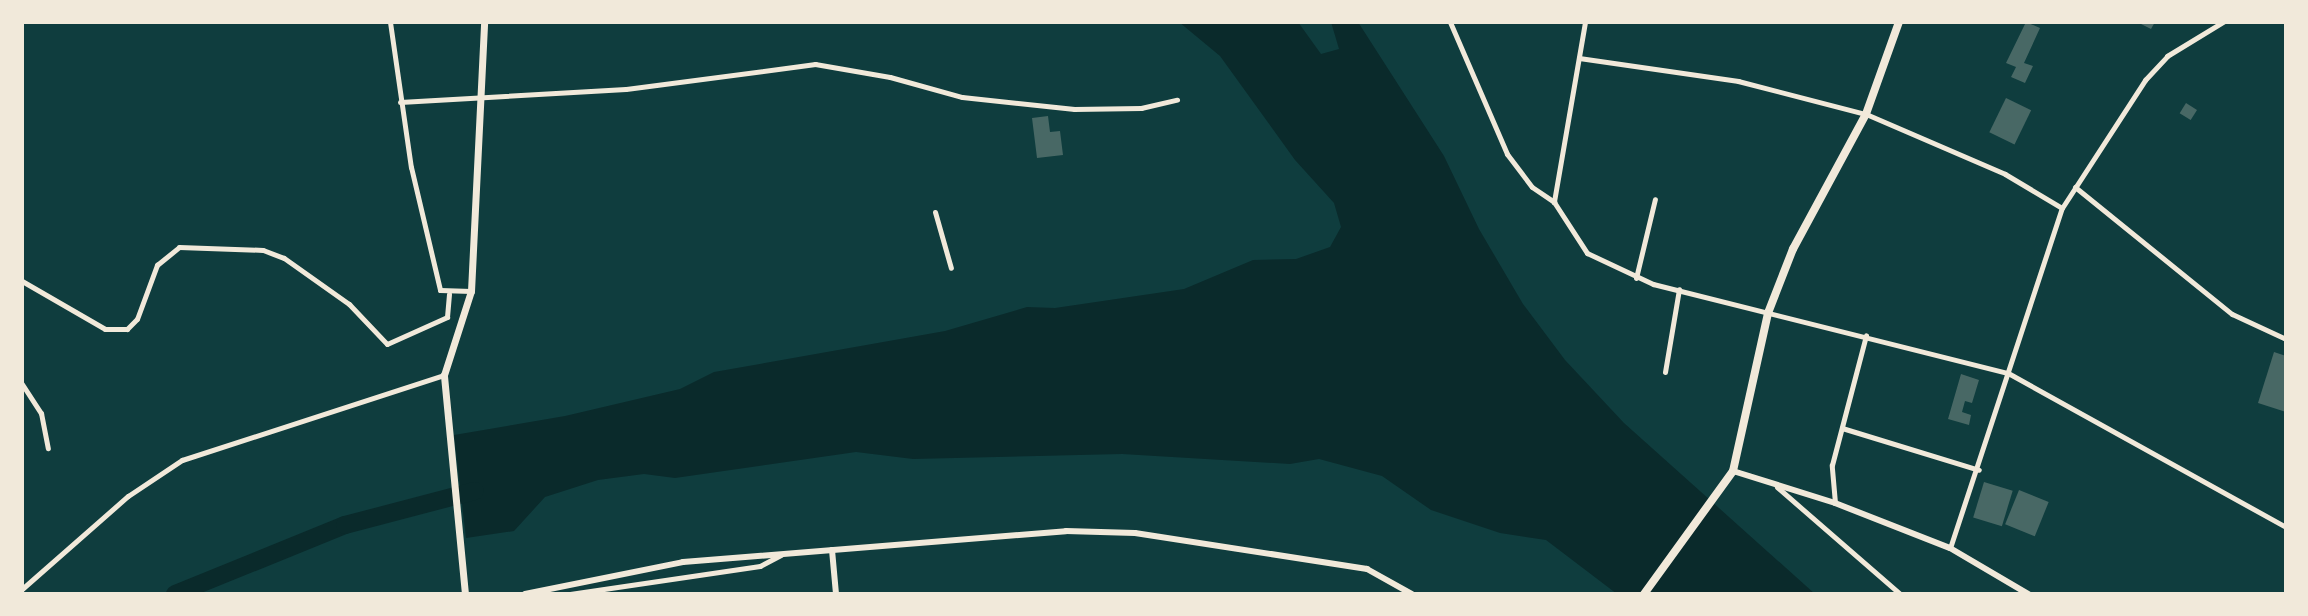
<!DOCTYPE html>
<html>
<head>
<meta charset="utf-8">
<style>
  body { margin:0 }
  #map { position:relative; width:2308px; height:616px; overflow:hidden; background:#0f3d3e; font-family:"PT Sans Narrow",sans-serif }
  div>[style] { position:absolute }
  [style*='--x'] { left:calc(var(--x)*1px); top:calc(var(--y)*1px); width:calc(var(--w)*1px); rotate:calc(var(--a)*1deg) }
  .water>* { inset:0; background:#0a2a2b }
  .river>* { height:18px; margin:-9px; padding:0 9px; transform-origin:9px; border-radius:9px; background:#0a2a2b }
  .building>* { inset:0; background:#486865; transform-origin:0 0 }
  .minor>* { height:5px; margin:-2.5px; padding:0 2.5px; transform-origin:2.5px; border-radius:2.5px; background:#f1e9da }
  .tertiary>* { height:6px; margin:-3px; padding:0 3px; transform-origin:3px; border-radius:3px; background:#f1e9da }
  .secondary>* { height:7px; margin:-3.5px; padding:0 3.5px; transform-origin:3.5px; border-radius:3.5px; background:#f1e9da }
  .trunk>* { height:8px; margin:-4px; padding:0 4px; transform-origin:4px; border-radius:4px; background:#f1e9da }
  span { translate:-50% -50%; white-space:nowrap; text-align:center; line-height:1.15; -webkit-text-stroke:8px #f1e9da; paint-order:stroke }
  .frame { position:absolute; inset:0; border:24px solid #f1e9da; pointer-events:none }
</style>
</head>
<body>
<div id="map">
  <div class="water">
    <i style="clip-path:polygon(1179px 22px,1298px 22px,1321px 54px,1339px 49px,1331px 22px,1358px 22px,1444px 156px,1479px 229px,1523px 304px,1565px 360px,1624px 423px,1815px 594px,1617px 594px,1546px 540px,1500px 533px,1431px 510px,1382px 476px,1319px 459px,1290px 464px,1122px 454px,913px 459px,856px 452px,675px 478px,644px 474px,598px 480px,545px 497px,514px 531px,466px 538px,454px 435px,565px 416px,680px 389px,714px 372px,945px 331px,1027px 307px,1055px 308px,1184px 289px,1253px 260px,1296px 259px,1330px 247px,1341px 227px,1334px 203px,1295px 160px,1220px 56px)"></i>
  </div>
  <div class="river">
    <i style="--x:175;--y:594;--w:183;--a:-22.1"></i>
    <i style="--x:345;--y:525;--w:134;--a:-14.7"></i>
  </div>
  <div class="building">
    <i style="clip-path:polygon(2026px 22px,2040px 28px,2024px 63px,2033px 66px,2025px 83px,2011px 77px,2016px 67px,2006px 63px)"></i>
    <i style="clip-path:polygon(2137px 22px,2155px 22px,2151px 29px)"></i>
    <i style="left:2006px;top:98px;width:28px;height:38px;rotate:26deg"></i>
    <i style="left:2186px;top:103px;width:13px;height:12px;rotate:32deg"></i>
    <i style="clip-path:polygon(1048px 116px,1050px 132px,1060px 131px,1063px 155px,1037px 158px,1032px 118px)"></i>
    <i style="clip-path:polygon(2274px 352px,2286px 356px,2286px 412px,2258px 403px)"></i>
    <i style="clip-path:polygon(1961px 374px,1979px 380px,1972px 403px,1965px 401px,1962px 412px,1971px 415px,1969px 425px,1948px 419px)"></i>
    <i style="left:1984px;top:482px;width:30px;height:37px;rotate:17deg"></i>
    <i style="left:2019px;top:490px;width:32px;height:37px;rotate:22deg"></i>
  </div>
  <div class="minor">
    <i style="--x:390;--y:22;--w:147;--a:81.8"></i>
    <i style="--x:411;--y:167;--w:126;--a:76.7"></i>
    <i style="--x:440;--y:290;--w:31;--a:2"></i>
    <i style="--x:1450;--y:22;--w:144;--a:66.6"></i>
    <i style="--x:1507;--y:154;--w:41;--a:52.9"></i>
    <i style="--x:1532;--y:187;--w:27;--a:34"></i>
    <i style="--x:1585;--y:22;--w:183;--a:99.8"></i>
    <i style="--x:1554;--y:202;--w:61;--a:57.1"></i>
    <i style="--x:1587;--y:253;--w:73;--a:25.2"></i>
    <i style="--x:1653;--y:284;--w:366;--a:14.1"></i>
    <i style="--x:2008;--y:373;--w:318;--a:29"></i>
    <i style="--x:1579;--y:58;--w:161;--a:8.2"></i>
    <i style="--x:1738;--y:81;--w:132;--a:14.5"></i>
    <i style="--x:1866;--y:114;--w:151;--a:23.3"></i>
    <i style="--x:2005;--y:174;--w:66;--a:30.8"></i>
    <i style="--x:400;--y:102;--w:226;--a:-3.3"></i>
    <i style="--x:626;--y:89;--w:191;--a:-7.5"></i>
    <i style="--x:815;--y:64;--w:76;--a:9.8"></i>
    <i style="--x:890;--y:77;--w:75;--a:15.5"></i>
    <i style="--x:962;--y:97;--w:113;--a:6.1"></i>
    <i style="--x:1074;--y:109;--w:67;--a:-0.9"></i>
    <i style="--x:1141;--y:108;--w:37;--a:-13"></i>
    <i style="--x:2075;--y:187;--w:202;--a:39"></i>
    <i style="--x:2232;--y:314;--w:60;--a:24.8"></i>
    <i style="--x:935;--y:212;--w:58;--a:74.1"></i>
    <i style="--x:1636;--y:278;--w:81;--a:-76.5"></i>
    <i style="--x:22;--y:281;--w:96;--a:30"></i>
    <i style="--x:105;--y:329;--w:22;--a:0"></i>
    <i style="--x:127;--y:329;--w:14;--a:-45"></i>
    <i style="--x:137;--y:319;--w:58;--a:-69.7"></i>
    <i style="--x:157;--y:265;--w:28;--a:-39"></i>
    <i style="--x:179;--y:247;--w:84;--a:2"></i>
    <i style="--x:263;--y:250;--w:22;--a:21"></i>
    <i style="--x:284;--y:258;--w:80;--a:35.3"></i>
    <i style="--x:349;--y:304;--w:55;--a:46.5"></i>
    <i style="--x:387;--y:344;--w:66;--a:-24.2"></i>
    <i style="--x:447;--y:317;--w:23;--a:-85"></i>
    <i style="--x:1665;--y:372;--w:84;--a:-80.4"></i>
    <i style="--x:22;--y:384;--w:35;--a:57"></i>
    <i style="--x:41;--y:413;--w:36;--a:79"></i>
    <i style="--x:1842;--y:428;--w:143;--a:17"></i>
    <i style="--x:1777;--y:487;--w:163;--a:41"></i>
    <i style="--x:1835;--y:503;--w:38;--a:-95"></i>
    <i style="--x:1832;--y:465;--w:134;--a:-75.3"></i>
    <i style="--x:1950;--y:548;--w:358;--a:-71.8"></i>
    <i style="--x:2062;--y:208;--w:153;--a:-57"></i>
    <i style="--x:2145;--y:80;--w:33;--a:-47"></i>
    <i style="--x:2167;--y:56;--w:66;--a:-31.3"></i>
    <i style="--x:22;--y:589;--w:141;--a:-41.3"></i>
    <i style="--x:128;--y:496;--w:65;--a:-33.7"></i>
    <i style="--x:182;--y:460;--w:275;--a:-18"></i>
    <i style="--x:570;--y:594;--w:192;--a:-8.4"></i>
    <i style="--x:760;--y:566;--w:24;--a:-28"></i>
  </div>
  <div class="tertiary">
    <i style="--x:1733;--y:471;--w:107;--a:17.4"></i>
    <i style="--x:1835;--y:503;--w:123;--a:21.4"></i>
    <i style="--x:1950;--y:548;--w:91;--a:30.5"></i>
    <i style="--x:832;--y:550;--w:44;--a:84.8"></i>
    <i style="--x:525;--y:594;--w:161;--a:-11.4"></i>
    <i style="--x:683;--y:562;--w:384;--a:-4.6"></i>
    <i style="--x:1066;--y:531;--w:69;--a:1.7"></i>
    <i style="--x:1135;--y:533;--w:235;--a:8.8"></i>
    <i style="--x:1367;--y:569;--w:51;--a:29.1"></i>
  </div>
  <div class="secondary">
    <i style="--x:465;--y:594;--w:220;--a:-95.5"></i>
    <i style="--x:444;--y:375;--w:88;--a:-72.2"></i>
    <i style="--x:471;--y:291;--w:269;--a:-87.2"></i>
  </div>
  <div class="trunk">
    <i style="--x:1644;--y:594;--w:152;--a:-54.1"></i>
    <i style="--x:1733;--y:471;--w:162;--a:-77.5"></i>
    <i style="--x:1768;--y:313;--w:69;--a:-68.7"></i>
    <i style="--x:1793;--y:249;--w:153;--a:-61.6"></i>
    <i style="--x:1866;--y:114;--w:98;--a:-70.3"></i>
  </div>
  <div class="frame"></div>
</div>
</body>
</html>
